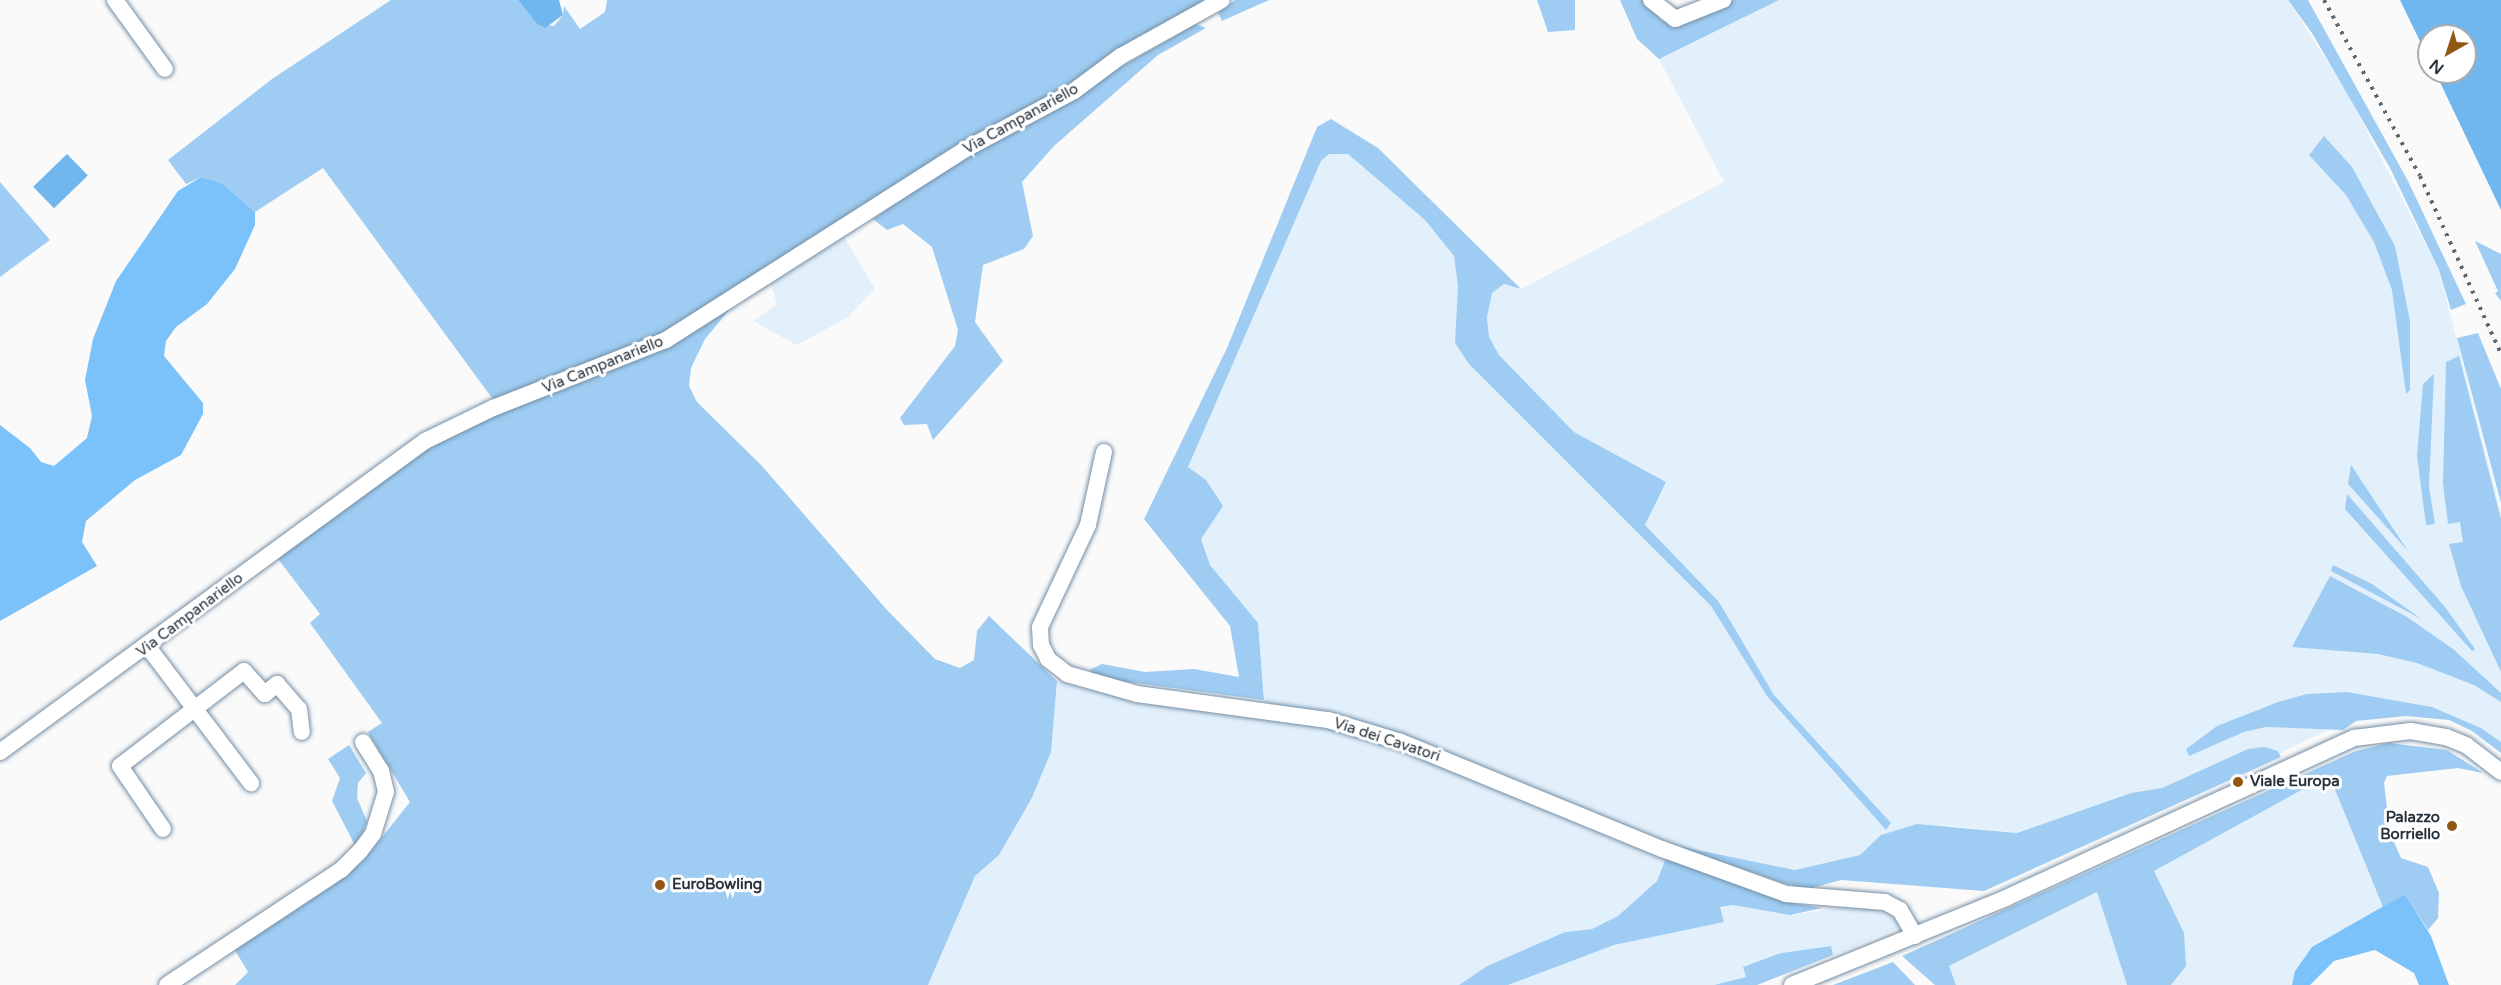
<!DOCTYPE html>
<html>
<head>
<meta charset="utf-8">
<style>
  body { margin:0 }
  #map { position:relative; width:2501px; height:985px; overflow:hidden; background:#fafafa; font-family:"Varela Round",sans-serif }
  div>[style] { position:absolute }
  [style*='--x'] { left:calc(var(--x)*1px); top:calc(var(--y)*1px); width:calc(var(--w)*1px); rotate:calc(var(--a)*1deg) }
  .built>* { inset:0; background:#e2f0fb }
  .green>* { inset:0; background:#9fccf2 }
  .forest>* { inset:0; background:#7cc2fa }
  .water>* { inset:0; background:#71b7ef; transform-origin:0 0 }
  .pier>* { inset:0; background:#fafafa }
  .roads { filter:drop-shadow(0 0 2px #748ea4) drop-shadow(0 0 2px #748ea4) }
  .minor>* { height:16px; margin:-8px; padding:0 8px; transform-origin:8px; border-radius:8px; background:#fff }
  .rail>* { height:4px; margin-top:-2px; transform-origin:0; background:repeating-linear-gradient(90deg,#5f676e 0 3px,transparent 0 9px) }
  .dots>* { width:16px; height:16px; translate:-50% -50%; box-sizing:border-box; border:3px solid #fff; border-radius:50% }
  span { translate:-50% -50%; white-space:nowrap; text-align:center; line-height:1.15; -webkit-text-stroke:6px #fff; paint-order:stroke }
  .street-label { font-size:15px; color:#27323b }
  .poi-label { font-size:15px; color:#27323b; font-weight:700 }
  .left { translate:0 -50%; text-align:left }
  .right { translate:-100% -50%; text-align:right }
  .north { position:absolute; left:2417px; top:24px; width:60px; height:60px; box-sizing:border-box; background:#fff; border:2px solid #a9adb1; border-radius:50%; rotate:219deg; font-size:16px; font-weight:700; line-height:24px; text-align:center; color:#27323b }
  .north::after { content:''; display:block; margin:auto; width:21px; height:27px; background:#915714; clip-path:polygon(50% 0,100% 100%,50% 72%,0 100%) }
</style>
</head>
<body>
<div id="map">
  <div class="built">
    <i style="clip-path:polygon(1779px 0,2288px 0,2349px 96px,2439px 270px,2501px 513px,2501px 742px,2481px 728px,2432px 707px,2347px 692px,2307px 694px,2217px 726px,2186px 749px,2189px 756px,2244px 732px,2266px 727px,2330px 729px,2279px 754px,2278px 750px,2248px 749px,2162px 788px,2131px 793px,2017px 833px,1953px 826px,1881px 835px,1860px 855px,1795px 870px,1678px 846px,1666px 858px,1657px 881px,1618px 916px,1592px 929px,1565px 932px,1487px 966px,1459px 985px,928px 985px,975px 876px,999px 855px,1033px 798px,1051px 752px,1057px 681px,1119px 697px,1266px 717px,1258px 623px,1210px 565px,1201px 539px,1206px 480px,1188px 467px,1321px 161px,1329px 154px,1348px 154px,1425px 220px,1454px 256px,1458px 287px,1455px 343px,1711px 606px,1767px 696px,1886px 829px,1891px 824px,1774px 695px,1719px 602px,1645px 525px,1666px 482px,1574px 432px,1499px 355px,1489px 337px,1487px 317px,1492px 292px,1504px 284px,1521px 289px,1724px 182px,1659px 59px)"></i>
    <i style="clip-path:polygon(844px 237px,875px 289px,848px 317px,797px 345px,753px 321px,777px 304px,771px 283px)"></i>
    <i style="clip-path:polygon(2329px 775px,2383px 907px,2312px 947px,2295px 970px,2292px 985px,2171px 985px,2186px 966px,2154px 871px)"></i>
    <i style="clip-path:polygon(2097px 892px,2127px 985px,1956px 985px,1949px 966px)"></i>
    <i style="clip-path:polygon(1733px 905px,1790px 915px,1853px 906px,1885px 911px,1903px 926px,1833px 955px,1830px 946px,1781px 953px,1744px 967px,1746px 977px,1714px 985px,1508px 985px,1614px 945px,1724px 922px,1719px 908px)"></i>
  </div>
  <div class="green">
    <i style="clip-path:polygon(391px 0,518px 0,536px 23px,554px 26px,563px 15px,564px 6px,580px 29px,605px 12px,607px 0,1211px 0,1111px 53px,1086px 77px,670px 331px,495px 402px,323px 168px,255px 212px,222px 183px,201px 177px,186px 184px,168px 160px,272px 79px)"></i>
    <i style="clip-path:polygon(1235px 0,1269px 0,1222px 21px,1218px 13px)"></i>
    <i style="clip-path:polygon(1537px 0,1575px 0,1575px 30px,1548px 32px)"></i>
    <i style="clip-path:polygon(1620px 0,1646px 0,1661px 20px,1674px 25px,1733px 0,1779px 0,1659px 59px,1637px 39px)"></i>
    <i style="clip-path:polygon(2288px 0,2308px 0,2408px 181px,2466px 304px,2451px 310px,2439px 270px,2390px 168px,2312px 33px)"></i>
    <i style="clip-path:polygon(1196px 24px,1206px 28px,1158px 55px,1054px 146px,1022px 182px,1033px 236px,1024px 249px,983px 265px,975px 322px,1003px 361px,933px 440px,927px 424px,904px 425px,900px 418px,955px 346px,958px 330px,932px 247px,903px 224px,887px 230px,873px 219px,966px 155px)"></i>
    <i style="clip-path:polygon(1331px 119px,1378px 148px,1521px 289px,1504px 284px,1492px 293px,1487px 317px,1489px 337px,1499px 355px,1574px 432px,1666px 482px,1645px 525px,1719px 602px,1774px 695px,1891px 823px,1886px 830px,1767px 696px,1711px 606px,1469px 364px,1455px 343px,1458px 287px,1454px 256px,1425px 220px,1348px 154px,1329px 154px,1321px 161px,1188px 467px,1206px 480px,1223px 506px,1201px 539px,1210px 565px,1258px 623px,1264px 700px,1091px 677px,1091px 669px,1102px 664px,1145px 672px,1194px 669px,1239px 677px,1230px 626px,1144px 519px,1227px 348px,1317px 127px)"></i>
    <i style="clip-path:polygon(2324px 136px,2352px 167px,2395px 246px,2410px 321px,2410px 390px,2406px 394px,2392px 290px,2374px 242px,2346px 195px,2309px 155px)"></i>
    <i style="clip-path:polygon(0 182px,50px 240px,0 277px)"></i>
    <i style="clip-path:polygon(2475px 241px,2501px 254px,2501px 301px,2495px 293px,2498px 291px)"></i>
    <i style="clip-path:polygon(730px 309px,705px 339px,691px 368px,689px 386px,697px 402px,762px 466px,887px 610px,935px 659px,960px 668px,974px 660px,977px 631px,989px 616px,1057px 681px,1051px 752px,1032px 798px,999px 855px,975px 876px,928px 985px,235px 985px,248px 972px,233px 947px,363px 861px,410px 802px,368px 732px,382px 723px,310px 623px,320px 614px,275px 555px,424px 446px,568px 385px,669px 348px)"></i>
    <i style="clip-path:polygon(2478px 333px,2501px 389px,2501px 503px,2457px 338px)"></i>
    <i style="clip-path:polygon(2459px 356px,2501px 519px,2501px 672px,2461px 586px,2449px 544px,2463px 542px,2460px 522px,2448px 524px,2443px 483px,2446px 362px)"></i>
    <i style="clip-path:polygon(2434px 374px,2429px 487px,2435px 524px,2426px 525px,2417px 456px,2423px 384px)"></i>
    <i style="clip-path:polygon(2351px 465px,2408px 551px,2348px 484px)"></i>
    <i style="clip-path:polygon(2347px 494px,2445px 607px,2475px 649px,2472px 651px,2345px 509px)"></i>
    <i style="clip-path:polygon(2333px 565px,2372px 584px,2423px 620px,2331px 571px)"></i>
    <i style="clip-path:polygon(2330px 576px,2407px 617px,2453px 649px,2501px 693px,2501px 702px,2474px 685px,2417px 663px,2378px 654px,2292px 647px)"></i>
    <i style="clip-path:polygon(2347px 692px,2432px 707px,2481px 728px,2501px 742px,2501px 753px,2472px 731px,2449px 720px,2406px 716px,2356px 721px,2343px 730px,2266px 727px,2244px 732px,2189px 756px,2186px 749px,2217px 726px,2278px 702px,2307px 694px)"></i>
    <i style="clip-path:polygon(2389px 743px,2447px 750px,2483px 773px,2458px 768px,2387px 776px,2384px 783px,2390px 833px,2401px 858px,2428px 867px,2439px 893px,2438px 918px,2428px 930px,2405px 894px,2383px 907px,2329px 775px,2154px 871px,2184px 933px,2186px 966px,2171px 985px,2127px 985px,2097px 892px,1949px 966px,1956px 985px,1935px 985px,1902px 956px,2356px 751px)"></i>
    <i style="clip-path:polygon(349px 745px,366px 773px,358px 783px,357px 798px,367px 821px,357px 849px,332px 801px,340px 778px,328px 759px)"></i>
    <i style="clip-path:polygon(2264px 747px,2278px 751px,2281px 757px,1984px 891px,1841px 880px,1808px 889px,1782px 883px,1678px 846px,1795px 870px,1860px 855px,1881px 835px,1917px 824px,2017px 833px,2131px 793px,2162px 788px,2248px 749px)"></i>
    <i style="clip-path:polygon(1666px 858px,1786px 902px,1822px 908px,1790px 915px,1733px 905px,1720px 907px,1724px 922px,1614px 945px,1508px 985px,1459px 985px,1487px 966px,1565px 932px,1592px 929px,1618px 916px,1657px 881px)"></i>
    <i style="clip-path:polygon(1831px 946px,1833px 955px,1757px 985px,1714px 985px,1746px 977px,1743px 967px,1781px 953px)"></i>
    <i style="clip-path:polygon(1893px 962px,1915px 985px,1833px 985px)"></i>
  </div>
  <div class="forest">
    <i style="clip-path:polygon(201px 177px,222px 183px,255px 212px,255px 225px,235px 269px,207px 304px,176px 327px,166px 341px,164px 356px,203px 403px,203px 414px,181px 455px,135px 480px,86px 521px,82px 542px,97px 566px,0 621px,0 425px,30px 448px,41px 462px,54px 466px,87px 438px,92px 416px,85px 380px,93px 339px,116px 281px,178px 191px)"></i>
    <i style="clip-path:polygon(2405px 894px,2431px 936px,2449px 985px,2419px 985px,2414px 973px,2375px 950px,2334px 961px,2310px 985px,2292px 985px,2295px 971px,2312px 947px)"></i>
  </div>
  <div class="water">
    <i style="clip-path:polygon(518px 0,559px 0,563px 15px,545px 28px,536px 23px)"></i>
    <i style="clip-path:polygon(2400px 0,2501px 0,2501px 210px,2435px 72px,2465px 72px,2465px 36px,2429px 36px,2429px 60px)"></i>
    <i style="left:67px;top:154px;width:30px;height:47px;rotate:46deg"></i>
  </div>
  <div class="pier">
    <i style="clip-path:polygon(2432px 72px,2435px 72px,2501px 213px,2498px 211px)"></i>
  </div>
  <div class="roads">
    <div class="minor">
      <i style="--x:115;--y:0;--w:85;--a:54.1"></i>
      <i style="--x:1651;--y:0;--w:31;--a:38"></i>
      <i style="--x:1675;--y:19;--w:52;--a:-21.6"></i>
      <i style="--x:1104;--y:452;--w:75;--a:102.4"></i>
      <i style="--x:1088;--y:525;--w:113;--a:115.2"></i>
      <i style="--x:1040;--y:627;--w:18;--a:87"></i>
      <i style="--x:1041;--y:645;--w:16;--a:63"></i>
      <i style="--x:1048;--y:659;--w:24;--a:38"></i>
      <i style="--x:1067;--y:674;--w:73;--a:15.9"></i>
      <i style="--x:1137;--y:694;--w:193;--a:7.8"></i>
      <i style="--x:1328;--y:720;--w:76;--a:16.8"></i>
      <i style="--x:1401;--y:742;--w:282;--a:22.3"></i>
      <i style="--x:1662;--y:849;--w:132;--a:19.9"></i>
      <i style="--x:1786;--y:894;--w:99;--a:4.6"></i>
      <i style="--x:1885;--y:902;--w:17;--a:28"></i>
      <i style="--x:1900;--y:910;--w:30;--a:60"></i>
      <i style="--x:148;--y:647;--w:171;--a:52.9"></i>
      <i style="--x:0;--y:752;--w:527;--a:-36.2"></i>
      <i style="--x:425;--y:441;--w:76;--a:-25.9"></i>
      <i style="--x:493;--y:408;--w:186;--a:-21.5"></i>
      <i style="--x:666;--y:340;--w:353;--a:-32.5"></i>
      <i style="--x:964;--y:150;--w:125;--a:-28.2"></i>
      <i style="--x:1074;--y:91;--w:59;--a:-36.7"></i>
      <i style="--x:1121;--y:56;--w:115;--a:-29"></i>
      <i style="--x:163;--y:829;--w:76;--a:-124.3"></i>
      <i style="--x:120;--y:766;--w:156;--a:-37.5"></i>
      <i style="--x:244;--y:671;--w:31;--a:48"></i>
      <i style="--x:265;--y:694;--w:16;--a:-40"></i>
      <i style="--x:277;--y:684;--w:33;--a:49"></i>
      <i style="--x:299;--y:709;--w:23;--a:83"></i>
      <i style="--x:167;--y:985;--w:209;--a:-33.5"></i>
      <i style="--x:341;--y:870;--w:27;--a:-45"></i>
      <i style="--x:360;--y:851;--w:21;--a:-53"></i>
      <i style="--x:373;--y:834;--w:44;--a:-72.8"></i>
      <i style="--x:386;--y:792;--w:22;--a:-103"></i>
      <i style="--x:381;--y:771;--w:34;--a:-122"></i>
      <i style="--x:1792;--y:985;--w:231;--a:-22.1"></i>
      <i style="--x:2006;--y:898;--w:383;--a:-24.7"></i>
      <i style="--x:2354;--y:738;--w:57;--a:-7"></i>
      <i style="--x:2411;--y:731;--w:36;--a:10"></i>
      <i style="--x:2446;--y:737;--w:22;--a:22"></i>
      <i style="--x:2466;--y:745;--w:44;--a:37.6"></i>
    </div>
  </div>
  <div class="rail">
    <i style="--x:2324;--y:0;--w:200;--a:61.4"></i>
    <i style="--x:2420;--y:176;--w:196;--a:65.5"></i>
  </div>
  <div class="dots">
    <i style="left:2238px;top:782px;background:#915714"></i>
    <i style="left:2452px;top:826px;background:#915714"></i>
    <i style="left:660px;top:885px;background:#915714"></i>
  </div>
  <div class="street-label">
    <span style="left:1021px;top:119px;rotate:-29deg">Via Campanariello</span>
    <span style="left:603px;top:365px;rotate:-22deg">Via Campanariello</span>
    <span style="left:190px;top:615px;rotate:-37deg">Via Campanariello</span>
    <span style="left:1387px;top:740px;rotate:18deg">Via dei Cavatori</span>
  </div>
  <div class="poi-label">
    <span class="left" style="left:2250px;top:782px">Viale Europa</span>
    <span class="right" style="left:2440px;top:826px">Palazzo<br>Borriello</span>
    <span class="left" style="left:672px;top:885px">EuroBowling</span>
  </div>
  <div class="north">N</div>
</div>
</body>
</html>
